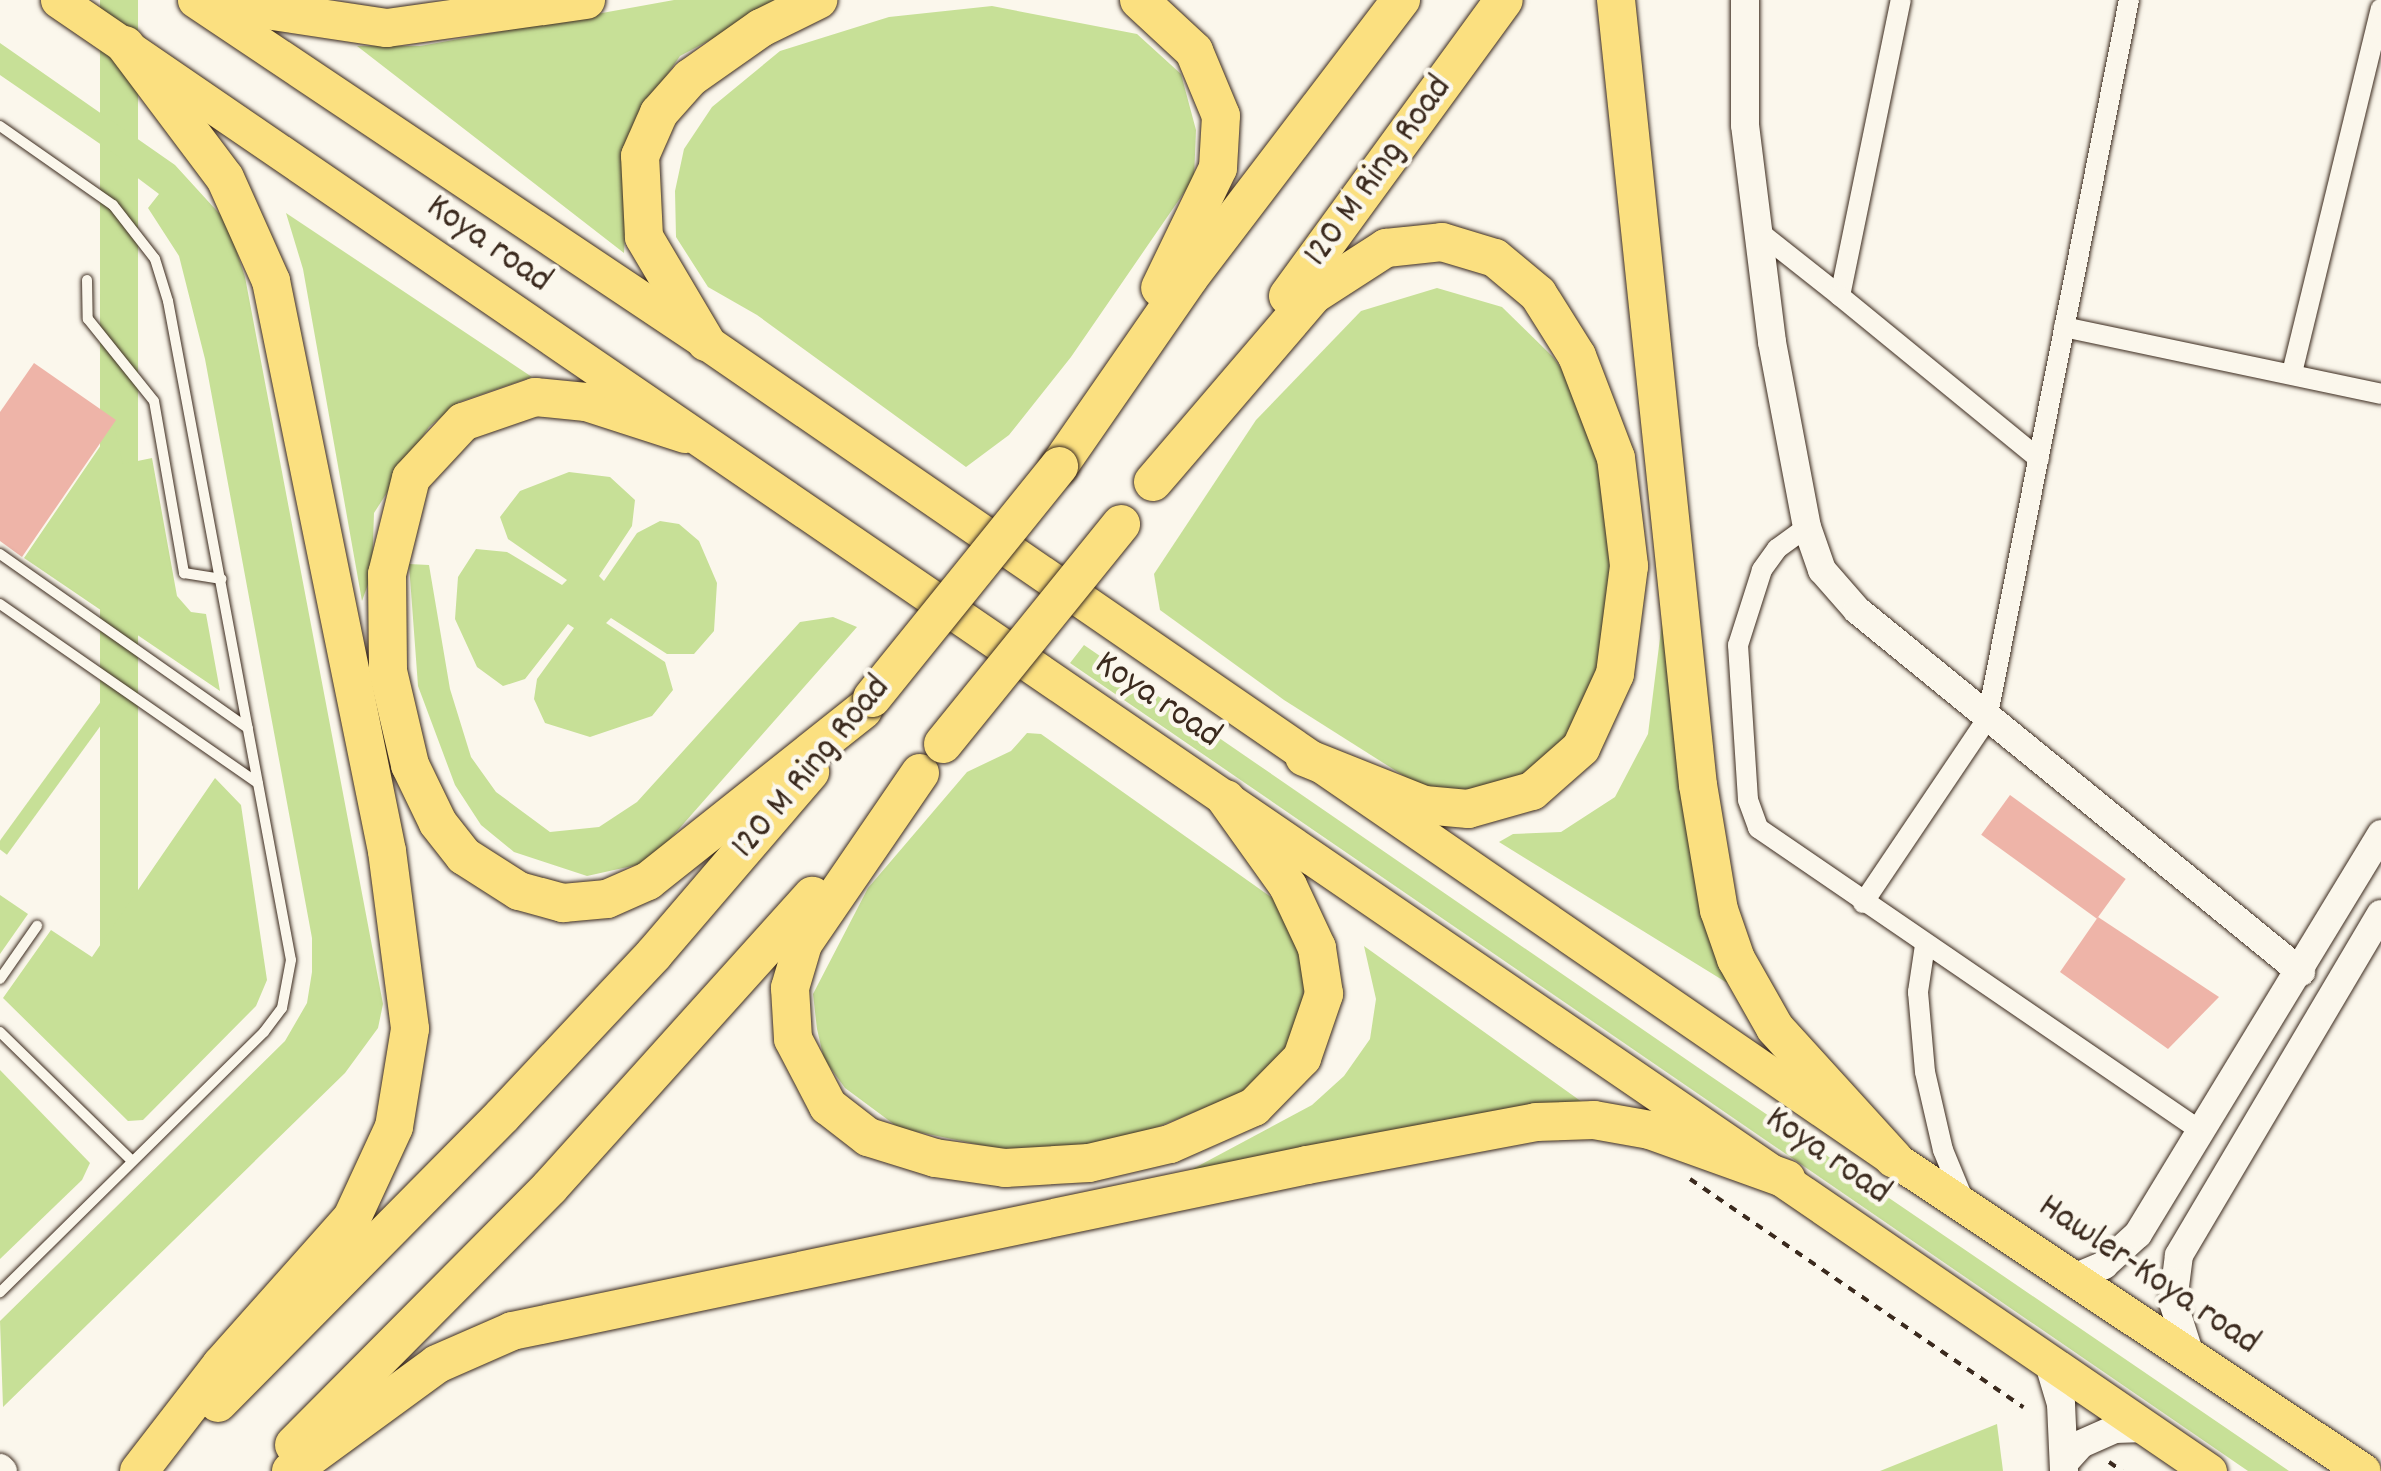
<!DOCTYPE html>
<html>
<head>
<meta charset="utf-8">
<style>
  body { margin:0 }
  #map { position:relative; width:2381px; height:1471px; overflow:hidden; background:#fbf7ec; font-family:Dekko,sans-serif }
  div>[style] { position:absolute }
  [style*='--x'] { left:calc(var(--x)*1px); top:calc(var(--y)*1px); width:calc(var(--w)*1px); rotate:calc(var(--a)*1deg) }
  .green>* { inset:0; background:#c7e097; transform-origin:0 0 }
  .building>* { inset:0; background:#eeb4a8; transform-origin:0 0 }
  .path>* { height:4px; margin-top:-2px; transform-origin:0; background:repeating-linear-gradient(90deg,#3b2a1e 0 8px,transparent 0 16px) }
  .roads { filter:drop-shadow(0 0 2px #3b2a1e) drop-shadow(0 0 2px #3b2a1e) }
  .service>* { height:10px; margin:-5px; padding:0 5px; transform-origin:5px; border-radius:5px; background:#fbf7ec }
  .minor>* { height:20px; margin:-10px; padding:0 10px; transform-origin:10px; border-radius:10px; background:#fbf7ec }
  .tertiary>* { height:28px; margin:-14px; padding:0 14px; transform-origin:14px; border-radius:14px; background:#fbf7ec }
  .trunk>* { height:35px; margin:-17.5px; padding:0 17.5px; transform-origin:17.5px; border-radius:17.5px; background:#fbe080 }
  .motorway>* { height:38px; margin:-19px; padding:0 19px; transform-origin:19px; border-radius:19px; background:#fbe080 }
  .bridges { filter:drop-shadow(0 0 2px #3b2a1e) drop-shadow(0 0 2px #3b2a1e) }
  .motorway-bridge>* { height:38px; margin:-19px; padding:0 19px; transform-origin:19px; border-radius:19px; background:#fbe080 }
  span { translate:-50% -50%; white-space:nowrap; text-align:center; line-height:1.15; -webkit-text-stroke:9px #fbf7ec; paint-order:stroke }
  .street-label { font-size:38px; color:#3b2a1e }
</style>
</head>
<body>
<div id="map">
  <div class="green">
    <i style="left:100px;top:0;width:38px;height:972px"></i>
    <i style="clip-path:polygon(674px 0,785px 0,680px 56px,654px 94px,627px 200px,624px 253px,357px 46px,420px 46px)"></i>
    <i style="clip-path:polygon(992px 6px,1137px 34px,1181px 74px,1196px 130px,1194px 178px,1071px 357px,1009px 435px,966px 467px,757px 315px,708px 287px,676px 237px,675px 191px,684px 149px,712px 107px,780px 51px,889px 17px)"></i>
    <i style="clip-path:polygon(0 43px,175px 165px,227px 222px,245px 277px,383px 1004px,378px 1028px,345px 1073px,3px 1407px,0 1321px,285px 1041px,307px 1003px,312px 972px,312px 938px,205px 359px,179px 256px,148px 208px,159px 194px,119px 164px,122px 159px,0 75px)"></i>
    <i style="clip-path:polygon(286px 213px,532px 377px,459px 402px,429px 427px,374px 513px,372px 573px,362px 601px,303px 269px)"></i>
    <i style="clip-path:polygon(1437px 288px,1502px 307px,1553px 357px,1589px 408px,1622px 556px,1601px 707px,1511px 787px,1434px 795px,1284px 700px,1160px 610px,1154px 574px,1256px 420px,1361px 311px)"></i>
    <i style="clip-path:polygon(114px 426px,123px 464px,152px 458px,177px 596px,191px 612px,206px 614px,220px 691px,24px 558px)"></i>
    <i style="clip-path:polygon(569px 472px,610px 477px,635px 500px,632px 526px,599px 576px,604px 581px,637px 533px,660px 521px,679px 524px,699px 541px,717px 583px,714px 631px,694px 654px,667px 654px,611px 618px,606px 623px,665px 662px,673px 690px,652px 716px,590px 737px,545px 723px,534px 699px,537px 679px,574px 628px,568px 624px,525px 679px,503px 686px,477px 667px,455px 619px,458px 577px,476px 549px,507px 552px,562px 585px,567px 580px,508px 539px,500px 517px,520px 491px)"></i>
    <i style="clip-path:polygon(409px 564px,429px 565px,450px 689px,471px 757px,496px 792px,550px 832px,599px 827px,637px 802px,800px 622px,833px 617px,857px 627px,663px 847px,641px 864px,587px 876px,514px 852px,481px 825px,455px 785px,418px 686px)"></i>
    <i style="clip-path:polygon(1665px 598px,1737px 989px,1499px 842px,1513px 834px,1561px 832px,1615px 797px,1648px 734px)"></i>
    <i style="clip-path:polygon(1084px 645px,1706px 1073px,2289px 1471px,2248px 1471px,1070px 663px)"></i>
    <i style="left:102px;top:700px;width:14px;height:181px;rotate:36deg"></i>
    <i style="clip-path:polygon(1027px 733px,1041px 734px,1281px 904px,1309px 956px,1301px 1009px,1283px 1056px,1243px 1092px,1104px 1149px,1019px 1153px,899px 1128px,845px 1088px,824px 1059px,817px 1029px,813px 994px,868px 888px,967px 772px,1011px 751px)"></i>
    <i style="clip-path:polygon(215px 778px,241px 805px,267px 980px,256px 1006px,143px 1120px,128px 1121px,3px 998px,51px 930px,92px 957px)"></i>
    <i style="clip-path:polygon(0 895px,28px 914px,0 954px)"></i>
    <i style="clip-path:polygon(1364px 946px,1589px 1107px,1465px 1116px,1187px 1172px,1312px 1105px,1344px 1076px,1370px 1039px,1376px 999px)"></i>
    <i style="clip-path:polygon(0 1070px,90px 1163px,82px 1180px,0 1259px)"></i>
    <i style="clip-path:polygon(1997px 1424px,2003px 1471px,1880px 1471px)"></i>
  </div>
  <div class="building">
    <i style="clip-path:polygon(34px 363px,116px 420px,22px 557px,0 541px,0 412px)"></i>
    <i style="left:2010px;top:795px;width:143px;height:49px;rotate:36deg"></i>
    <i style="clip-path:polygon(2098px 917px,2219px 997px,2168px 1049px,2060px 972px)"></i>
  </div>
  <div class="path">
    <i style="--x:1690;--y:1179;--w:404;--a:34.4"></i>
    <i style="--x:2109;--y:1462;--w:16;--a:35"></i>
  </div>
  <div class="roads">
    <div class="service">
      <i style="--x:0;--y:126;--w:138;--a:35"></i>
      <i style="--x:113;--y:205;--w:68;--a:52.1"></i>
      <i style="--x:155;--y:259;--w:44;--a:72.8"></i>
      <i style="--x:168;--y:301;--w:670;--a:79.43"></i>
      <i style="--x:291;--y:960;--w:49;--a:100.6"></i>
      <i style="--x:282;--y:1008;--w:30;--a:127"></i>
      <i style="--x:264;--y:1032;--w:371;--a:135.4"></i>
      <i style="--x:87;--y:280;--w:39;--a:89"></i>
      <i style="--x:88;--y:319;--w:105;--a:51.2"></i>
      <i style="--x:154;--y:401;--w:175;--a:80.1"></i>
      <i style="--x:184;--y:573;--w:38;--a:9"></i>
      <i style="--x:0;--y:554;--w:303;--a:35.1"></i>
      <i style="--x:0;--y:604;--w:314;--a:34.8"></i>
      <i style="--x:0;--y:979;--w:65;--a:-55.1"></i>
      <i style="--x:0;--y:1032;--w:183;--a:44.3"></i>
    </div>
    <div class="minor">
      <i style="--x:1758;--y:231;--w:105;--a:38.4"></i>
      <i style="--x:1840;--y:296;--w:302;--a:-78.4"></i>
      <i style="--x:1840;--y:296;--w:257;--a:39.3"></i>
      <i style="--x:2064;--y:327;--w:324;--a:11.9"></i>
      <i style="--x:2292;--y:373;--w:375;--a:-76.3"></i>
      <i style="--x:1807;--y:527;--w:37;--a:144"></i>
      <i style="--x:1777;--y:549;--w:26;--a:126"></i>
      <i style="--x:1762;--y:570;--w:79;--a:107.7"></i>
      <i style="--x:1738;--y:645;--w:155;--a:86.3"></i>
      <i style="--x:1748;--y:800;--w:30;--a:70"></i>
      <i style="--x:1758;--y:828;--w:537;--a:34.37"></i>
      <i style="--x:1863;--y:903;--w:222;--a:-56"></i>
      <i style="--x:1987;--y:719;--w:733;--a:-78.83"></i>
      <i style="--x:1925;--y:945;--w:48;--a:98.5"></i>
      <i style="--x:1918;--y:992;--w:80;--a:85"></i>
      <i style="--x:1925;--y:1072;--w:80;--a:77"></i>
      <i style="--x:1943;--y:1150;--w:55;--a:67.6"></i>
    </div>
    <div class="tertiary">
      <i style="--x:1745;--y:0;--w:125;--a:90"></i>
      <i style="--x:1745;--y:125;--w:219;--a:82.9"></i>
      <i style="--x:1772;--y:342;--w:188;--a:79.3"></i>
      <i style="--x:1807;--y:527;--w:46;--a:70.8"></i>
      <i style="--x:1822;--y:570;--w:53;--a:48.8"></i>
      <i style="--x:1857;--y:610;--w:573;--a:39.19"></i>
      <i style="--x:2074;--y:1278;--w:33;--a:-23"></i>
      <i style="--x:2104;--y:1265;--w:46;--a:-42.4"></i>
      <i style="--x:2138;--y:1234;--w:468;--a:-58.7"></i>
      <i style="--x:2190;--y:1355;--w:56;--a:-107.8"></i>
      <i style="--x:2173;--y:1302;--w:47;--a:-82.7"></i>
      <i style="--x:2179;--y:1255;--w:396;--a:-59.4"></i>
      <i style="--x:2049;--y:1364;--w:42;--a:73.3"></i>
      <i style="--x:2061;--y:1404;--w:67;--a:87.4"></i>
      <i style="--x:2064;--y:1463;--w:25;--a:-48"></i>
      <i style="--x:2081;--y:1444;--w:37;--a:-24"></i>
      <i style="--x:2115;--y:1429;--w:30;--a:-2"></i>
      <i style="--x:0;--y:1468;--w:4;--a:45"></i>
    </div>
    <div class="trunk">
      <i style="--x:58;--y:0;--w:2606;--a:34.37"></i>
      <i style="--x:195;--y:0;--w:615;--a:33.79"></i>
      <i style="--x:706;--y:342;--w:1442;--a:34.52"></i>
      <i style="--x:1894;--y:1159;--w:563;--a:33.63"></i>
    </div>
    <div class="motorway">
      <i style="--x:199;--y:0;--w:190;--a:8.5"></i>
      <i style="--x:387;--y:28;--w:201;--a:-8"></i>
      <i style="--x:1139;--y:0;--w:75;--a:42.8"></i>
      <i style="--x:1194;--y:51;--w:70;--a:67.4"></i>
      <i style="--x:1221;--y:116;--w:52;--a:93.3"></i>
      <i style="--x:1218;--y:168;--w:133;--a:115.8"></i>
      <i style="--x:1616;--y:0;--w:789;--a:84.04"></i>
      <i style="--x:1698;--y:785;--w:127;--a:80.5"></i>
      <i style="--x:1719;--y:910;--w:52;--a:70.9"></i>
      <i style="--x:1736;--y:959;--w:79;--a:60.5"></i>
      <i style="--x:1775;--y:1028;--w:177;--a:47.7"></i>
      <i style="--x:125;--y:45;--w:166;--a:53.1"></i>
      <i style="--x:225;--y:178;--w:113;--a:65.9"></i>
      <i style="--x:271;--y:281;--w:582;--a:78.5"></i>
      <i style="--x:387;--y:851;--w:179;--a:82.6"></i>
      <i style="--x:410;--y:1029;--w:99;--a:99.3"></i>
      <i style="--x:394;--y:1127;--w:100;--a:114.8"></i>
      <i style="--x:352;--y:1218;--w:197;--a:131.7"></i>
      <i style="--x:221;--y:1365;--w:134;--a:127.7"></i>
      <i style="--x:1288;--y:296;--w:366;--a:-53.9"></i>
      <i style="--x:706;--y:342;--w:122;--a:-120.6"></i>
      <i style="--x:644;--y:237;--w:81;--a:-92.8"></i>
      <i style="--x:640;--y:156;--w:47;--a:-66.2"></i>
      <i style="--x:659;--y:113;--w:47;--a:-48.5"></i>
      <i style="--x:690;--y:78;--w:87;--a:-35.2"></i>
      <i style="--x:761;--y:28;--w:64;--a:-26.2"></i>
      <i style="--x:685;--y:434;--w:104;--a:-162.1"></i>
      <i style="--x:586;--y:402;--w:51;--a:-174.4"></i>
      <i style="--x:535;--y:397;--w:76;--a:160.9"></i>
      <i style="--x:463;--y:422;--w:76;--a:132.9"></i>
      <i style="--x:411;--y:478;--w:99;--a:104"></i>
      <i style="--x:387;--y:574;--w:97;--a:89.4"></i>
      <i style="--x:388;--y:671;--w:97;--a:76.8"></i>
      <i style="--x:410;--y:765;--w:64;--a:64.2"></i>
      <i style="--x:438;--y:823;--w:42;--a:51.8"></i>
      <i style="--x:464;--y:856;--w:65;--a:32.5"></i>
      <i style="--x:519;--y:891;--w:46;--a:15.3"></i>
      <i style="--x:563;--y:903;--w:44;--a:-5.2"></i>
      <i style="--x:607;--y:899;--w:45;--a:-23.7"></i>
      <i style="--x:648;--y:881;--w:275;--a:-38.5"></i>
      <i style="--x:1059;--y:466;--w:229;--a:-55.3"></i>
      <i style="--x:1189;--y:278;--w:350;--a:-52.7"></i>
      <i style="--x:1153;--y:482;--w:246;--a:-49.4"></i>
      <i style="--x:1313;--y:295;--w:87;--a:-32.8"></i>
      <i style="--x:1386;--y:248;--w:56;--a:-6.1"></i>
      <i style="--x:1442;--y:242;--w:55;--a:16.8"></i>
      <i style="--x:1495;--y:258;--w:56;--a:39.9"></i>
      <i style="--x:1538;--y:294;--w:73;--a:57.8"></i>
      <i style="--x:1577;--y:356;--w:109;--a:69.1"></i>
      <i style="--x:1616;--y:458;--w:109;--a:83.1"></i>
      <i style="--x:1629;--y:566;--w:109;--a:97.4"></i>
      <i style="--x:1615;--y:674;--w:81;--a:114.7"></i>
      <i style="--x:1581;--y:748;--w:65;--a:138.7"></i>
      <i style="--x:1532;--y:791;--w:66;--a:164.3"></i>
      <i style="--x:1468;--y:809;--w:44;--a:-174.8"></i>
      <i style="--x:1424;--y:805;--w:129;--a:-158.2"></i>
      <i style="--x:920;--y:773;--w:207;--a:124.4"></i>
      <i style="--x:803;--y:944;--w:46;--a:106.5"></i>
      <i style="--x:790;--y:988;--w:51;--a:86.6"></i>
      <i style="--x:793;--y:1039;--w:76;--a:62.4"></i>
      <i style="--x:828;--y:1106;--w:51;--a:37.8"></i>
      <i style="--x:868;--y:1137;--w:70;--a:17.4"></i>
      <i style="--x:935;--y:1158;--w:71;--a:8.1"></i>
      <i style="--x:1005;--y:1168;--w:84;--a:-3.4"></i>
      <i style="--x:1089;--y:1163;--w:83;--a:-13.2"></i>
      <i style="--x:1170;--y:1144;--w:92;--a:-23.8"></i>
      <i style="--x:1254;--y:1107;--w:69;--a:-45.6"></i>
      <i style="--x:1302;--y:1058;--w:68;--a:-71"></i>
      <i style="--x:1324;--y:994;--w:47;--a:-98.7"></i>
      <i style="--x:1317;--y:948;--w:68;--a:-115.1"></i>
      <i style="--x:1288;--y:886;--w:107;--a:-125.5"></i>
      <i style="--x:218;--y:1403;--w:404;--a:-45.3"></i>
      <i style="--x:502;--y:1116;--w:222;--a:-46.8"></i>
      <i style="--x:654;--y:954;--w:240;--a:-49.4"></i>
      <i style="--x:294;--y:1445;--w:363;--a:-45.2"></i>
      <i style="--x:550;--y:1187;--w:392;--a:-48"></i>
      <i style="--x:291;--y:1471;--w:181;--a:-36.2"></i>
      <i style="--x:437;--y:1364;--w:82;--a:-23.7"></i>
      <i style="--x:512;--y:1331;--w:812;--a:-11.79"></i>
      <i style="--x:1307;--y:1165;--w:233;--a:-10.6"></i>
      <i style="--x:1536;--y:1122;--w:58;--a:-2"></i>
      <i style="--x:1594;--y:1120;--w:57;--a:10.1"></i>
      <i style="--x:1650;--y:1130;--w:145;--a:19.8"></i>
    </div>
  </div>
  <div class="bridges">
    <div class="motorway-bridge">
      <i style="--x:872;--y:698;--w:298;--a:-51.1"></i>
      <i style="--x:943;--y:744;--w:283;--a:-51"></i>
    </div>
  </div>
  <div class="street-label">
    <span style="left:1379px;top:172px;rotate:-54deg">120 M Ring Road</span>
    <span style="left:488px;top:245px;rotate:35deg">Koya road</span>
    <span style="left:1157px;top:701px;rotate:34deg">Koya road</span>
    <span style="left:812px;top:768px;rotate:-50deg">120 M Ring Road</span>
    <span style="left:1827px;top:1157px;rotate:35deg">Koya road</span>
    <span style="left:2148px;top:1276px;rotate:34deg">Hawler-Koya road</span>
  </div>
</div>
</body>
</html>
